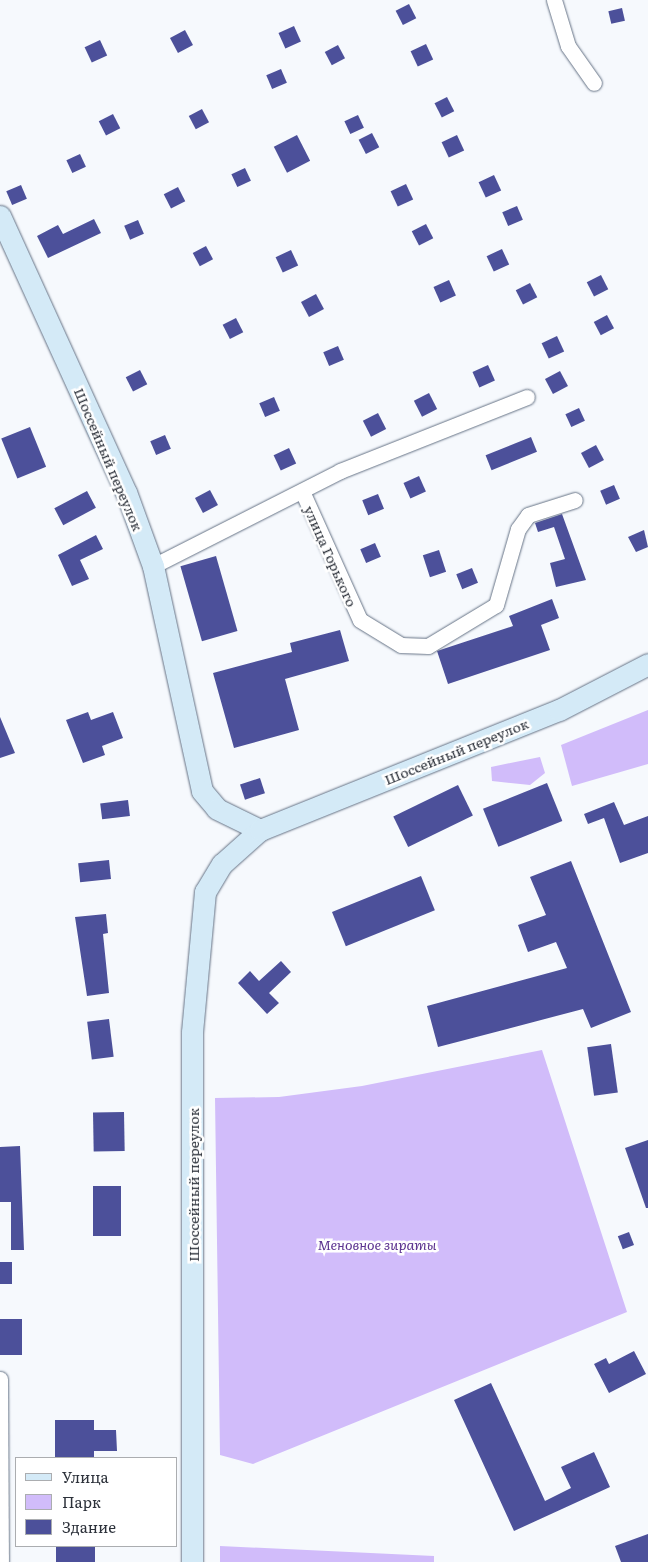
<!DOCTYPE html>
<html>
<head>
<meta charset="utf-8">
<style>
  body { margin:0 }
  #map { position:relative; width:648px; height:1562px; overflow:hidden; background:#f6f9fd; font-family:Literata,serif }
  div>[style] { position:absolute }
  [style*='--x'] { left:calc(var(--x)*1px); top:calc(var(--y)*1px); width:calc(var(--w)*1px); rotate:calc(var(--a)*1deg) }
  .green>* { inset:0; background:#d1bcfa }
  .building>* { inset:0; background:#4c509a; transform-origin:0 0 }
  .roads { filter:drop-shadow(0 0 1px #667386) drop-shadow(0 0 1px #667386) }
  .minor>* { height:15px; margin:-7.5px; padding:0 7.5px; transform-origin:7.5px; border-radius:7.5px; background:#fff }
  .secondary>* { height:21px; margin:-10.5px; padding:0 10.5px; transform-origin:10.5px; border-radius:10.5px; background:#d4eaf7 }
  span { translate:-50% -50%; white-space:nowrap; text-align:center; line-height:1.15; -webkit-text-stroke:5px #fff; paint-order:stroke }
  .street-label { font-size:14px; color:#2c313a }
  .park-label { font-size:14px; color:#5c3390; font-style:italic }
  .legend { position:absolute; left:15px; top:1457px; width:162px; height:90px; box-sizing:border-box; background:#fff; border:1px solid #abadb0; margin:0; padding:6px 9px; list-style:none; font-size:15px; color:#2c313a }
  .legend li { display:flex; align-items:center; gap:10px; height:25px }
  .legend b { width:25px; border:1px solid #abadb0 }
</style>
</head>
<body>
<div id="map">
  <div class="green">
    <i style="clip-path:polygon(648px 710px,648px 764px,572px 786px,561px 745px)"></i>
    <i style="clip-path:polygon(540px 757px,545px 773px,530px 785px,492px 781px,491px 767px)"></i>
    <i style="clip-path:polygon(542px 1050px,627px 1312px,253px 1464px,220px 1455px,215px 1098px,279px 1097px,362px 1086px)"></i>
    <i style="clip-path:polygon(220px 1546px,434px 1556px,434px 1562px,220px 1562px)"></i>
  </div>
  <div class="building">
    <i style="left:409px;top:4px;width:16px;height:15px;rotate:63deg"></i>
    <i style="left:622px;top:8px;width:13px;height:14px;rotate:77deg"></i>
    <i style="left:294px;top:26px;width:17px;height:17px;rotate:66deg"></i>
    <i style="left:185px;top:30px;width:17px;height:17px;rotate:62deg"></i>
    <i style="left:100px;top:40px;width:17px;height:17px;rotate:65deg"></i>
    <i style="left:426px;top:44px;width:17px;height:17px;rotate:65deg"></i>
    <i style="left:338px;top:45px;width:15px;height:15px;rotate:62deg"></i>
    <i style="left:281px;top:69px;width:15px;height:16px;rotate:67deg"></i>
    <i style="left:447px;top:97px;width:16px;height:14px;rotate:63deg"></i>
    <i style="left:202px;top:109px;width:15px;height:15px;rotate:62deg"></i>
    <i style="left:113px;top:114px;width:16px;height:16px;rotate:63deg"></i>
    <i style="left:358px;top:115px;width:14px;height:15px;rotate:65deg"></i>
    <i style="left:372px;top:133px;width:16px;height:15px;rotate:63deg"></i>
    <i style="left:297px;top:135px;width:29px;height:26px;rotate:63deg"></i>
    <i style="left:457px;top:135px;width:17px;height:17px;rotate:65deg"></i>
    <i style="left:80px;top:154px;width:14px;height:15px;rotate:65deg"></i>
    <i style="left:245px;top:168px;width:14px;height:15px;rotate:65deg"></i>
    <i style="left:494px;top:175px;width:17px;height:17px;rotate:65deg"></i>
    <i style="left:406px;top:184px;width:17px;height:17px;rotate:65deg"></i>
    <i style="left:21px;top:185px;width:15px;height:16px;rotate:67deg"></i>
    <i style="left:178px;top:187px;width:16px;height:16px;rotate:63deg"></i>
    <i style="left:517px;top:206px;width:15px;height:16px;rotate:67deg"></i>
    <i style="clip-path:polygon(94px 219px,101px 233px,48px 258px,37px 236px,58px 225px,63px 234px)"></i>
    <i style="left:138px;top:220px;width:15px;height:15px;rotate:67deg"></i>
    <i style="left:426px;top:224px;width:16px;height:16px;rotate:63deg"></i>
    <i style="left:206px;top:246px;width:15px;height:15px;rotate:62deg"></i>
    <i style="left:502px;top:249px;width:17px;height:17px;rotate:65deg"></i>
    <i style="left:291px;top:250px;width:17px;height:17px;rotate:65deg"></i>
    <i style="left:601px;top:275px;width:16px;height:16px;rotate:63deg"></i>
    <i style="left:449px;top:280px;width:17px;height:17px;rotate:66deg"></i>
    <i style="left:530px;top:283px;width:16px;height:16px;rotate:63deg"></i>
    <i style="left:316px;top:294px;width:17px;height:17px;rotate:62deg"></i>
    <i style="left:607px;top:315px;width:15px;height:15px;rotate:62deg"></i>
    <i style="left:236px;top:318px;width:16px;height:15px;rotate:63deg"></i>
    <i style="left:557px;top:336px;width:17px;height:17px;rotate:65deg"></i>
    <i style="left:338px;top:346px;width:15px;height:16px;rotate:67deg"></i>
    <i style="left:488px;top:365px;width:17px;height:17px;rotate:66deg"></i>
    <i style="left:140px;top:370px;width:16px;height:16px;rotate:63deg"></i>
    <i style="left:560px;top:371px;width:17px;height:17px;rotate:62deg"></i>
    <i style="left:429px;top:393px;width:18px;height:17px;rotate:63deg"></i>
    <i style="left:274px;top:397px;width:15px;height:16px;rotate:67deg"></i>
    <i style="left:579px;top:408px;width:14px;height:15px;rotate:65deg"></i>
    <i style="left:378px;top:413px;width:18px;height:17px;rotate:63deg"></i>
    <i style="left:30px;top:427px;width:43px;height:31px;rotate:68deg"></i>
    <i style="left:165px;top:435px;width:15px;height:16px;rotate:67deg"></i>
    <i style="left:531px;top:437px;width:16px;height:49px;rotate:68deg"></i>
    <i style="left:596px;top:445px;width:17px;height:17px;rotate:62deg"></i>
    <i style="left:289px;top:448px;width:17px;height:17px;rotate:65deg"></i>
    <i style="left:419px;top:476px;width:17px;height:17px;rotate:66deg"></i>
    <i style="left:614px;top:485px;width:15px;height:15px;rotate:67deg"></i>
    <i style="left:210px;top:490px;width:17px;height:17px;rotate:62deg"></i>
    <i style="left:87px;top:491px;width:19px;height:37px;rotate:62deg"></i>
    <i style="left:378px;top:494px;width:16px;height:17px;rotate:68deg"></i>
    <i style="clip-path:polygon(562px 514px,586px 580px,556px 587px,550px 563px,565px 559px,554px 527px,538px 532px,535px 523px)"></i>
    <i style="clip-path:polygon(644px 530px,648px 547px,636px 552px,628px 537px)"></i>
    <i style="clip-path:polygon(96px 535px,103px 549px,80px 560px,89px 579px,72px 586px,58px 555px)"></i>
    <i style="left:375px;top:543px;width:15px;height:16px;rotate:67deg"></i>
    <i style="left:439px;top:550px;width:23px;height:17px;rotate:72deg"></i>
    <i style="left:216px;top:556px;width:78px;height:37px;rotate:74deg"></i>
    <i style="left:472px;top:568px;width:16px;height:17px;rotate:68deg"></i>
    <i style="clip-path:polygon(552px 599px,559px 618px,541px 625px,550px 650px,448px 684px,437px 651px,513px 626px,509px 616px)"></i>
    <i style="clip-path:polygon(340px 630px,349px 661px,285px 679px,299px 730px,234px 748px,213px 673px,292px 652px,290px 643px)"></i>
    <i style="clip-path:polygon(88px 712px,91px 720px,113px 712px,123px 738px,102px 746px,105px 755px,83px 763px,66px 720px)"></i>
    <i style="clip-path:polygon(0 717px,15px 753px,0 758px)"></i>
    <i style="left:260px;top:778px;width:16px;height:21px;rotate:72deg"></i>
    <i style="left:547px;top:783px;width:41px;height:69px;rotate:68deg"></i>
    <i style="left:458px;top:785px;width:34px;height:72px;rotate:64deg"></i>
    <i style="left:128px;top:800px;width:16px;height:28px;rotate:83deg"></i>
    <i style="clip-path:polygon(614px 802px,624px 825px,648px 816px,648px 853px,620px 863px,604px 818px,588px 824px,584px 814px)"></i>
    <i style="left:109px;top:860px;width:19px;height:31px;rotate:84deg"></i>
    <i style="clip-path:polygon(571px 861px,631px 1012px,591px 1028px,583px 1009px,438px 1047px,427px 1006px,567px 968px,556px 942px,528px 952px,518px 925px,546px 915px,530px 877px)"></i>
    <i style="left:421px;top:876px;width:37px;height:96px;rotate:68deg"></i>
    <i style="clip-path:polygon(106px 914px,108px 933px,103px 934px,109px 993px,87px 996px,75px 917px)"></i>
    <i style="clip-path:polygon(281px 961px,291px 972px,269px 993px,279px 1003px,267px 1014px,238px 983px,250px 971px,259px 981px)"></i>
    <i style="left:109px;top:1019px;width:38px;height:22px;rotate:83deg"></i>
    <i style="left:611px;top:1044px;width:49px;height:24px;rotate:82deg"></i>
    <i style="left:124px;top:1112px;width:39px;height:31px;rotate:89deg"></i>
    <i style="clip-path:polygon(648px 1140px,648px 1208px,646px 1208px,625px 1148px)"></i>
    <i style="clip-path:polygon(20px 1146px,24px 1250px,11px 1250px,11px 1202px,0 1202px,0 1147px)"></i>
    <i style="left:93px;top:1186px;width:28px;height:50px"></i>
    <i style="left:629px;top:1232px;width:14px;height:12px;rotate:69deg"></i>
    <i style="left:0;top:1262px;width:12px;height:22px"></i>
    <i style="left:22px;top:1319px;width:36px;height:22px;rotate:90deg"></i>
    <i style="clip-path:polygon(634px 1351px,646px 1374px,609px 1393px,594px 1364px,606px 1358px,609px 1364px)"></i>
    <i style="clip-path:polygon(491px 1383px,545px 1501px,571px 1488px,561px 1467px,594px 1452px,610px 1487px,514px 1531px,454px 1400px)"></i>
    <i style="clip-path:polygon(55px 1420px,94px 1420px,94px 1430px,116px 1430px,117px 1451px,94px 1451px,94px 1458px,55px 1458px)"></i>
    <i style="clip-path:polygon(648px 1534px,648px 1562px,621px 1562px,615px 1546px)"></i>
    <i style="left:56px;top:1546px;width:39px;height:16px"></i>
  </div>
  <div class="roads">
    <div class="minor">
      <i style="--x:554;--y:0;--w:48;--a:73.1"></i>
      <i style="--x:568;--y:46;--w:45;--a:54.9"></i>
      <i style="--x:302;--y:491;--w:141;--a:65.8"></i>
      <i style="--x:360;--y:620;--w:48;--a:31.4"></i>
      <i style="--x:401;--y:645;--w:27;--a:2"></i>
      <i style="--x:428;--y:646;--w:79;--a:-31.1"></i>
      <i style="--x:496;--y:605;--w:79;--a:-73.9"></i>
      <i style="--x:518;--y:529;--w:17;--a:-54"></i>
      <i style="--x:528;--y:515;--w:49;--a:-17.7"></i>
      <i style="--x:153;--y:566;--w:210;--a:-26.9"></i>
      <i style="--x:340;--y:471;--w:201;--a:-21.6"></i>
      <i style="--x:0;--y:1379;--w:183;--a:89.7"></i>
    </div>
    <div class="secondary">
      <i style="--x:0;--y:216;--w:303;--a:65.5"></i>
      <i style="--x:126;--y:492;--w:79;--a:70"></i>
      <i style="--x:153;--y:566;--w:230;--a:77.7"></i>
      <i style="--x:202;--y:791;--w:23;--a:50"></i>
      <i style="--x:217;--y:809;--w:48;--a:26"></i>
      <i style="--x:192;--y:1562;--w:530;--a:-90"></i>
      <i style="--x:192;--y:1032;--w:141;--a:-84.7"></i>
      <i style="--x:205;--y:892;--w:33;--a:-59"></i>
      <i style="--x:222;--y:864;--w:51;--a:-41.8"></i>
      <i style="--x:260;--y:830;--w:322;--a:-21.9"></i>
      <i style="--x:559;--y:710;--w:100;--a:-27.3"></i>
    </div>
  </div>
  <div class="street-label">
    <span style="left:109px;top:459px;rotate:67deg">Шоссейный переулок</span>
    <span style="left:331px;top:556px;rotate:66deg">улица Горького</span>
    <span style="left:456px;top:751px;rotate:-22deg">Шоссейный переулок</span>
    <span style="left:193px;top:1185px;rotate:-90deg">Шоссейный переулок</span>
  </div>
  <div class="park-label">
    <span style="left:377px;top:1244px">Меновное зираты</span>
  </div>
  <ul class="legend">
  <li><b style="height:6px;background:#d4eaf7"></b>Улица</li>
  <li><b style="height:14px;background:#d1bcfa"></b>Парк</li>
  <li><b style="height:14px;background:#4c509a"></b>Здание</li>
  </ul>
</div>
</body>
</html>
